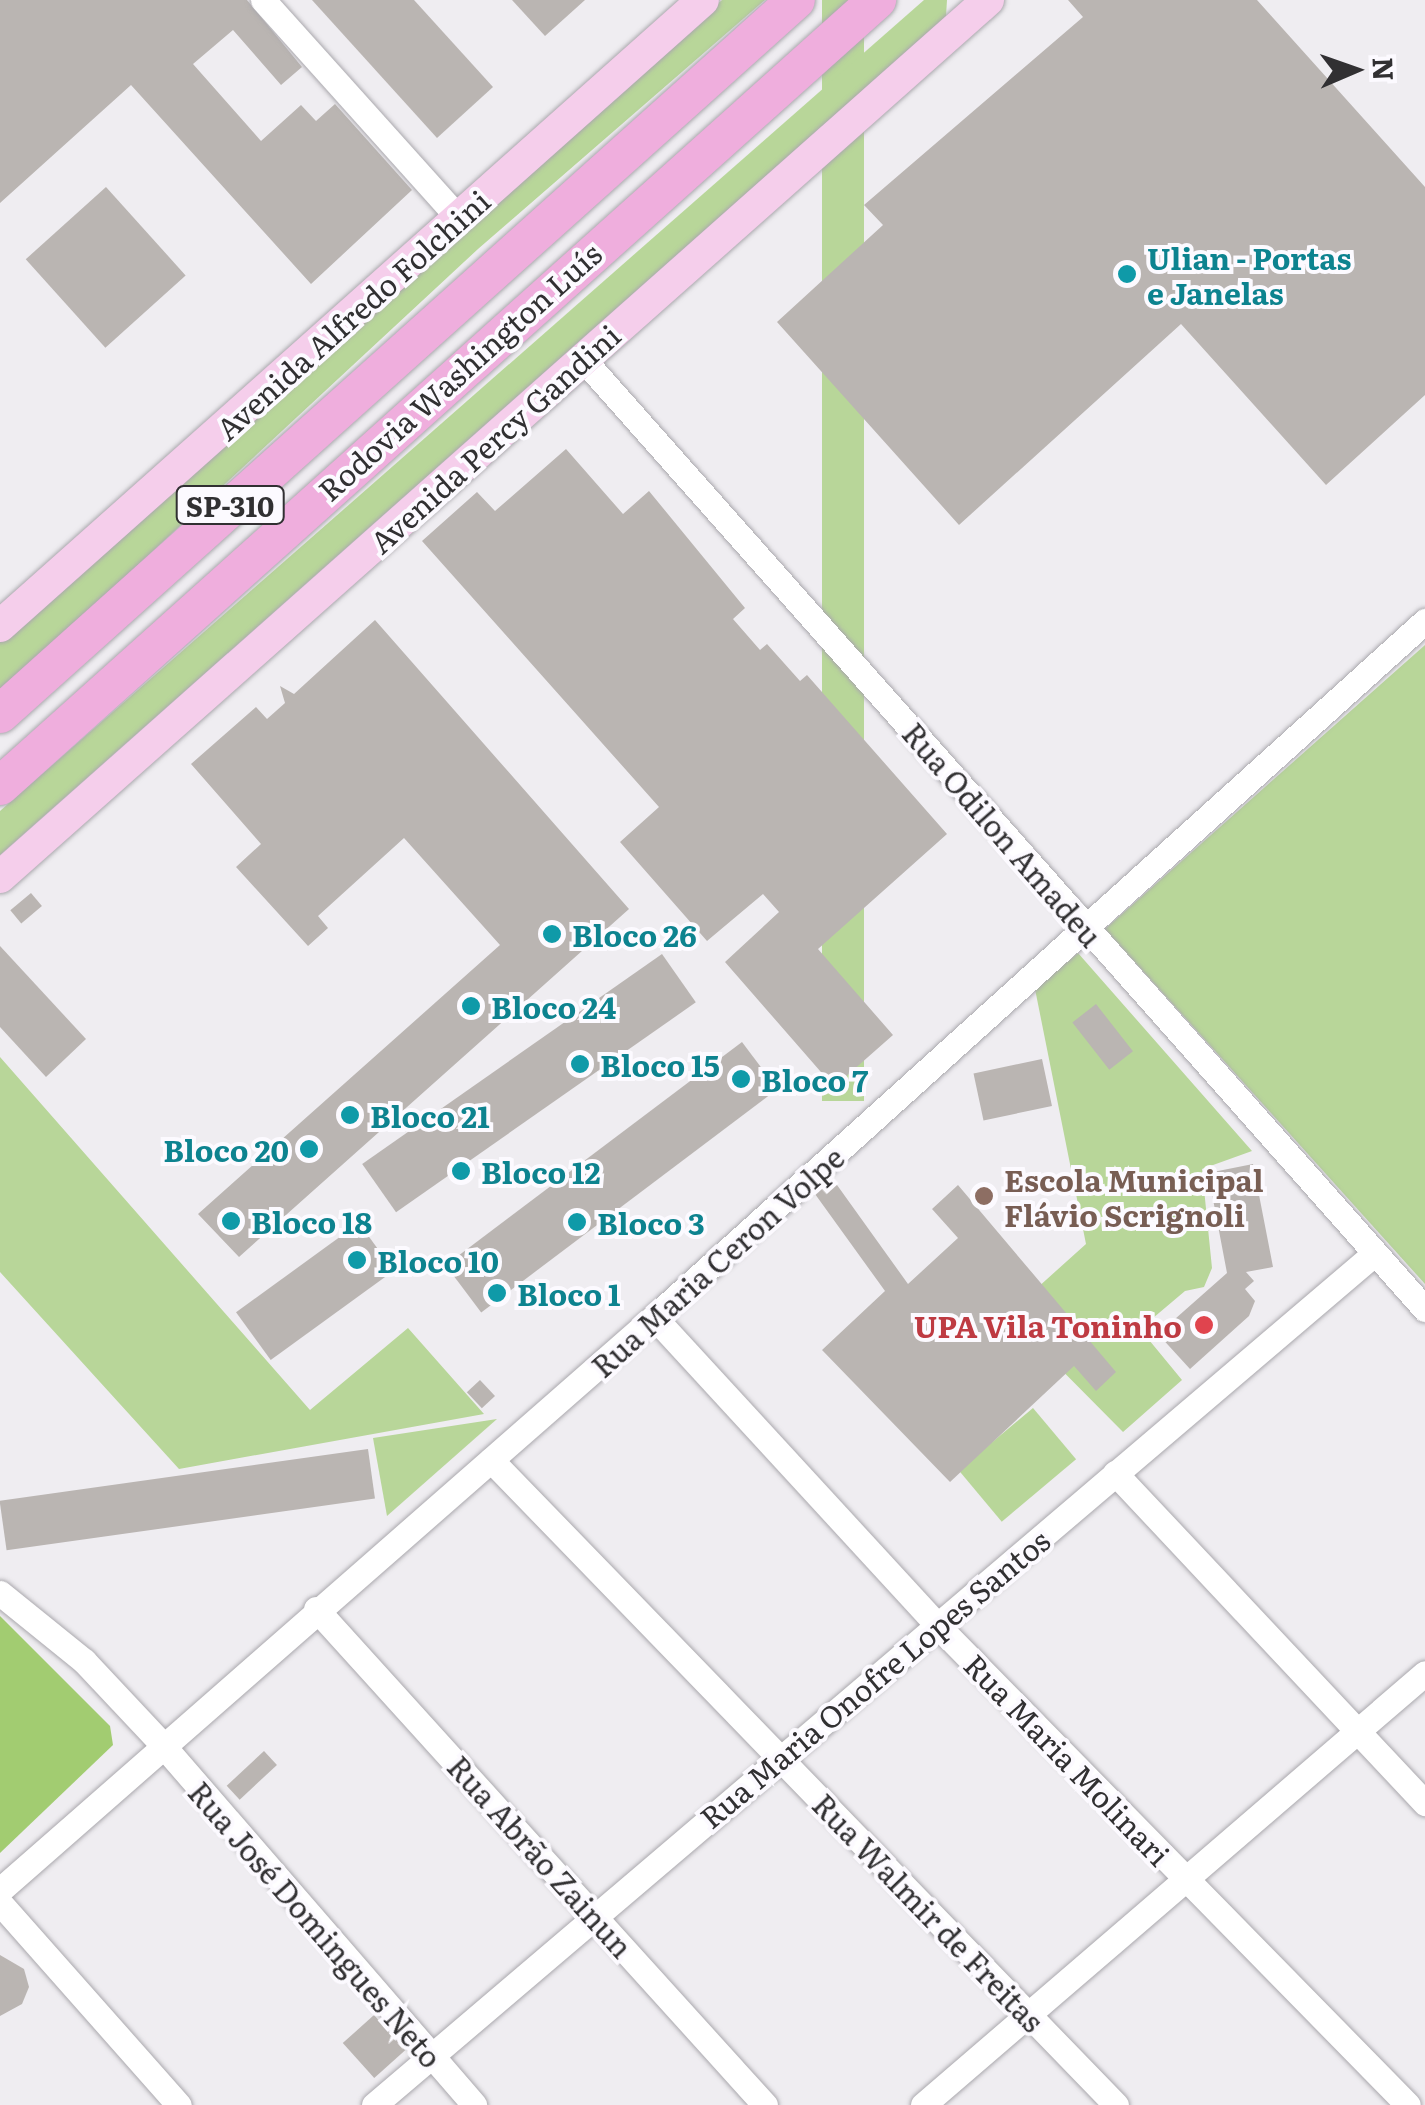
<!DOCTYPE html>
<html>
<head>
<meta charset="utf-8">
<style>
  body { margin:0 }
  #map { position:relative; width:1425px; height:2105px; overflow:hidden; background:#efedf1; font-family:Literata,serif }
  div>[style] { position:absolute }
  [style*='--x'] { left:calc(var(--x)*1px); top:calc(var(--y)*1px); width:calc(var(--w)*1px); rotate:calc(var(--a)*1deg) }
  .green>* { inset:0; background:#b8d699; transform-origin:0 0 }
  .forest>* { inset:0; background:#a2cc71 }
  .building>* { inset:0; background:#bab5b2; transform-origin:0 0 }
  .roads { filter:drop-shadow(0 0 2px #aaa8ad) drop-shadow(0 0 2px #aaa8ad) }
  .minor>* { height:25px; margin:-12.5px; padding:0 12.5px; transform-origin:12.5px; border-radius:12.5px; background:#fff }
  .major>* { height:32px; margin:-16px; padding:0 16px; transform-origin:16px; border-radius:16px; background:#f5ceeb }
  .highway>* { height:38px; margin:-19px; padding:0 19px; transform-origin:19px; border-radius:19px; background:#efaedd }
  .dots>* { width:28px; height:28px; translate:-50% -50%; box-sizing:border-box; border:5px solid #fcfaff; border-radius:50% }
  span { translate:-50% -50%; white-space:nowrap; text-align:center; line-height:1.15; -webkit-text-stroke:8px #fcfaff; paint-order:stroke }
  .shield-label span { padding:2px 8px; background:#fcfaff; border:2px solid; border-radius:8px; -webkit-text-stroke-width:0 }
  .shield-label { font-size:28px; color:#313032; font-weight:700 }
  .culture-label { font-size:30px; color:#0d838f; font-weight:700 }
  .left { translate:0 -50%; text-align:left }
  .right { translate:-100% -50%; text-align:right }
  .street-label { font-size:30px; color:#313032 }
  .education-label { font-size:30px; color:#785e54; font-weight:700 }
  .health-label { font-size:30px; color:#be3a42; font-weight:700 }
  .north { position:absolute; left:1305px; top:20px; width:100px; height:100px; -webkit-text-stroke:8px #fcfaff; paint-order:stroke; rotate:88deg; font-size:28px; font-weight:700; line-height:40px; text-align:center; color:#313032 }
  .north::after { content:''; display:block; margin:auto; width:35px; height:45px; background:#313032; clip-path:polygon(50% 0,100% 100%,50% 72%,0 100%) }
</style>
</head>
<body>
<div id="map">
  <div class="green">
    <i style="clip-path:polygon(722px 0,765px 0,478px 249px,0 693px,0 642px)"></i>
    <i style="left:822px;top:0;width:42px;height:1101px"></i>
    <i style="clip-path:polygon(924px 0,947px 0,946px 16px,0 855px,0 811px)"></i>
    <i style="clip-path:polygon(1425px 645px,1425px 1284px,1105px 929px)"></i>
    <i style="clip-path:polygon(1078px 953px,1252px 1151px,1202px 1169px,1212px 1268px,1204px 1287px,1185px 1291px,1140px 1329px,1182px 1380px,1123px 1432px,1007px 1315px,1086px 1244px,1035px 989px)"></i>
    <i style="clip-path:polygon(0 1057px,310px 1410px,408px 1328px,484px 1414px,179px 1469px,0 1272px)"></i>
    <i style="left:1033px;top:1408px;width:67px;height:97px;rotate:50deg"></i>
    <i style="clip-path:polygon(497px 1419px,387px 1516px,373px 1438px)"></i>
  </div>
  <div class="forest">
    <i style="clip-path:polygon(0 1616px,110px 1726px,113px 1745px,0 1853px)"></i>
  </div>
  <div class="building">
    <i style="clip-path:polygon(0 0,247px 0,302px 67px,281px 85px,233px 30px,193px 64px,261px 141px,301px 105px,316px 121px,335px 104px,412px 190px,311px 284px,131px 85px,0 203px)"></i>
    <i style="clip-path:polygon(312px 0,414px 0,493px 87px,437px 138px)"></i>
    <i style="clip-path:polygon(512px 0,585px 0,545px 36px)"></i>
    <i style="clip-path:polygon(1068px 0,1257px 0,1425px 187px,1425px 395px,1326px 485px,1181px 324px,959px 525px,777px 322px,883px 225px,864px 205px,1083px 17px)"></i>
    <i style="left:106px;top:187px;width:119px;height:108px;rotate:48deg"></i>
    <i style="clip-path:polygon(566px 449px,623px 514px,649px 491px,745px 608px,733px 619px,760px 650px,767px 644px,800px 681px,807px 675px,947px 834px,818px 949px,893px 1035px,834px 1087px,725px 962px,779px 912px,763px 894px,707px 941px,620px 842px,659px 807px,422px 541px,477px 492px,495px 511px)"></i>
    <i style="clip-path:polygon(375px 620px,629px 909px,239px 1257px,198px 1214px,500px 945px,404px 838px,318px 916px,328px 928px,308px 946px,236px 867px,261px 844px,191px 764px,256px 707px,267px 719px,285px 703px,280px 686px,294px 694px)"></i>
    <i style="left:31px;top:893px;width:17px;height:27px;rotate:50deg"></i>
    <i style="clip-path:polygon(0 946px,86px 1039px,46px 1077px,0 1027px)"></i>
    <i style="left:662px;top:954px;width:59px;height:366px;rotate:55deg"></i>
    <i style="left:1096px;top:1004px;width:60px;height:30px;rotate:52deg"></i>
    <i style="left:742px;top:1042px;width:59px;height:371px;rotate:53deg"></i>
    <i style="left:1042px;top:1059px;width:48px;height:70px;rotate:78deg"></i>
    <i style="clip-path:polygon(1253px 1164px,1273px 1267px,1246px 1272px,1254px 1281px,1245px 1289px,1255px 1301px,1249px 1316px,1190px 1369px,1158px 1334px,1227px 1273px,1208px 1173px)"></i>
    <i style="clip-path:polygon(832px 1178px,908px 1284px,958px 1238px,932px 1209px,958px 1185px,1116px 1372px,1096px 1391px,1074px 1366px,950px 1482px,822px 1350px,885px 1291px,815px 1194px)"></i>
    <i style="left:359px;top:1223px;width:59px;height:152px;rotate:54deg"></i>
    <i style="left:480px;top:1380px;width:22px;height:18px;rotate:47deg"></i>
    <i style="left:368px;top:1449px;width:50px;height:372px;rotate:82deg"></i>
    <i style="left:264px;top:1751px;width:19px;height:51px;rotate:47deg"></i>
    <i style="clip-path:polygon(0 1955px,24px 1969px,29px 1987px,22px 2004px,0 2016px)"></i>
    <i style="left:374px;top:2015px;width:47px;height:42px;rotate:48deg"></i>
  </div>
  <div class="roads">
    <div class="minor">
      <i style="--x:263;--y:0;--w:292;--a:48.1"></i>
      <i style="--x:582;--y:358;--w:1271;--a:48.45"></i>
      <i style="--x:654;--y:1317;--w:418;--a:47.4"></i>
      <i style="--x:937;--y:1625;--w:672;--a:45.54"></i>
      <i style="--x:491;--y:1460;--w:898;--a:45.9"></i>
      <i style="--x:1115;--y:1473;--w:453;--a:46.8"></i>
      <i style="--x:0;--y:1593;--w:108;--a:39"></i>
      <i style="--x:84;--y:1661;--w:111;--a:46.8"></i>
      <i style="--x:160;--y:1742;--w:480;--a:49.1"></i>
      <i style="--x:316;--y:1609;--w:669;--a:47.85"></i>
      <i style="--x:0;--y:1890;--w:870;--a:-41.22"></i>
      <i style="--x:654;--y:1317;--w:1039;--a:-42.07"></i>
      <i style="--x:0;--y:1903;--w:270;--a:48.5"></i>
      <i style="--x:374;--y:2105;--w:1314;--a:-40.4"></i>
      <i style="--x:923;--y:2105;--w:662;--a:-40.71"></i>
    </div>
    <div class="major">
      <i style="--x:0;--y:626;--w:941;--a:-41.68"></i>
      <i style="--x:0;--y:877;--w:1321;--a:-41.59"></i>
    </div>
    <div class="highway">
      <i style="--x:0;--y:714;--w:1069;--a:-41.89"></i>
      <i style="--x:0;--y:786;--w:1178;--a:-41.87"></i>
    </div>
  </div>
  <div class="dots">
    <i style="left:1127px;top:274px;background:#0f9aa8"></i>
    <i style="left:552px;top:934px;background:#0f9aa8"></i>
    <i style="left:471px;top:1006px;background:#0f9aa8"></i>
    <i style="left:580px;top:1064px;background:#0f9aa8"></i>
    <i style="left:741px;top:1079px;background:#0f9aa8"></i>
    <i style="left:350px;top:1115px;background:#0f9aa8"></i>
    <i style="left:309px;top:1149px;background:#0f9aa8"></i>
    <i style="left:461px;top:1171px;background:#0f9aa8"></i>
    <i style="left:984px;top:1196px;background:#8d6e63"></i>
    <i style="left:231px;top:1221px;background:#0f9aa8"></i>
    <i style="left:577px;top:1222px;background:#0f9aa8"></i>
    <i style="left:357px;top:1260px;background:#0f9aa8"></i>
    <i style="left:497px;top:1293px;background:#0f9aa8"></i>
    <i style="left:1204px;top:1325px;background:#e0444e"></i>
  </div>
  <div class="shield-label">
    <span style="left:230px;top:505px">SP-310</span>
  </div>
  <div class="culture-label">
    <span class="left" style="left:1147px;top:274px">Ulian - Portas<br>e Janelas</span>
    <span class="left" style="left:572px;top:934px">Bloco 26</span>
    <span class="left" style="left:491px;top:1006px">Bloco 24</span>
    <span class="left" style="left:600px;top:1064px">Bloco 15</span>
    <span class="left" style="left:761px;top:1079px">Bloco 7</span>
    <span class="left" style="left:370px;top:1115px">Bloco 21</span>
    <span class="right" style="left:289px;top:1149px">Bloco 20</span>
    <span class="left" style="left:481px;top:1171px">Bloco 12</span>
    <span class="left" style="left:251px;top:1221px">Bloco 18</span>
    <span class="left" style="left:597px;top:1222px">Bloco 3</span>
    <span class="left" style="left:377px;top:1260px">Bloco 10</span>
    <span class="left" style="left:517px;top:1293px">Bloco 1</span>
  </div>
  <div class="street-label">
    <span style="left:352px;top:314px;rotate:-42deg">Avenida Alfredo Folchini</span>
    <span style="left:459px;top:371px;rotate:-42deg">Rodovia Washington Luís</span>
    <span style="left:494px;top:438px;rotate:-42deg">Avenida Percy Gandini</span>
    <span style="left:1003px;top:834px;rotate:49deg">Rua Odilon Amadeu</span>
    <span style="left:717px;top:1261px;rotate:-42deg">Rua Maria Ceron Volpe</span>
    <span style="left:874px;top:1678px;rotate:-40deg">Rua Maria Onofre Lopes Santos</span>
    <span style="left:1068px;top:1759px;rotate:46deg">Rua Maria Molinari</span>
    <span style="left:541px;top:1856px;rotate:48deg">Rua Abrão Zainun</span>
    <span style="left:929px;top:1912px;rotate:46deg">Rua Walmir de Freitas</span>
    <span style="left:316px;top:1924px;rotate:49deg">Rua José Domingues Neto</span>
  </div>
  <div class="education-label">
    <span class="left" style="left:1004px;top:1196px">Escola Municipal<br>Flávio Scrignoli</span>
  </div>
  <div class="health-label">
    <span class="right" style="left:1182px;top:1325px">UPA Vila Toninho</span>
  </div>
  <div class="north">N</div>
</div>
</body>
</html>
